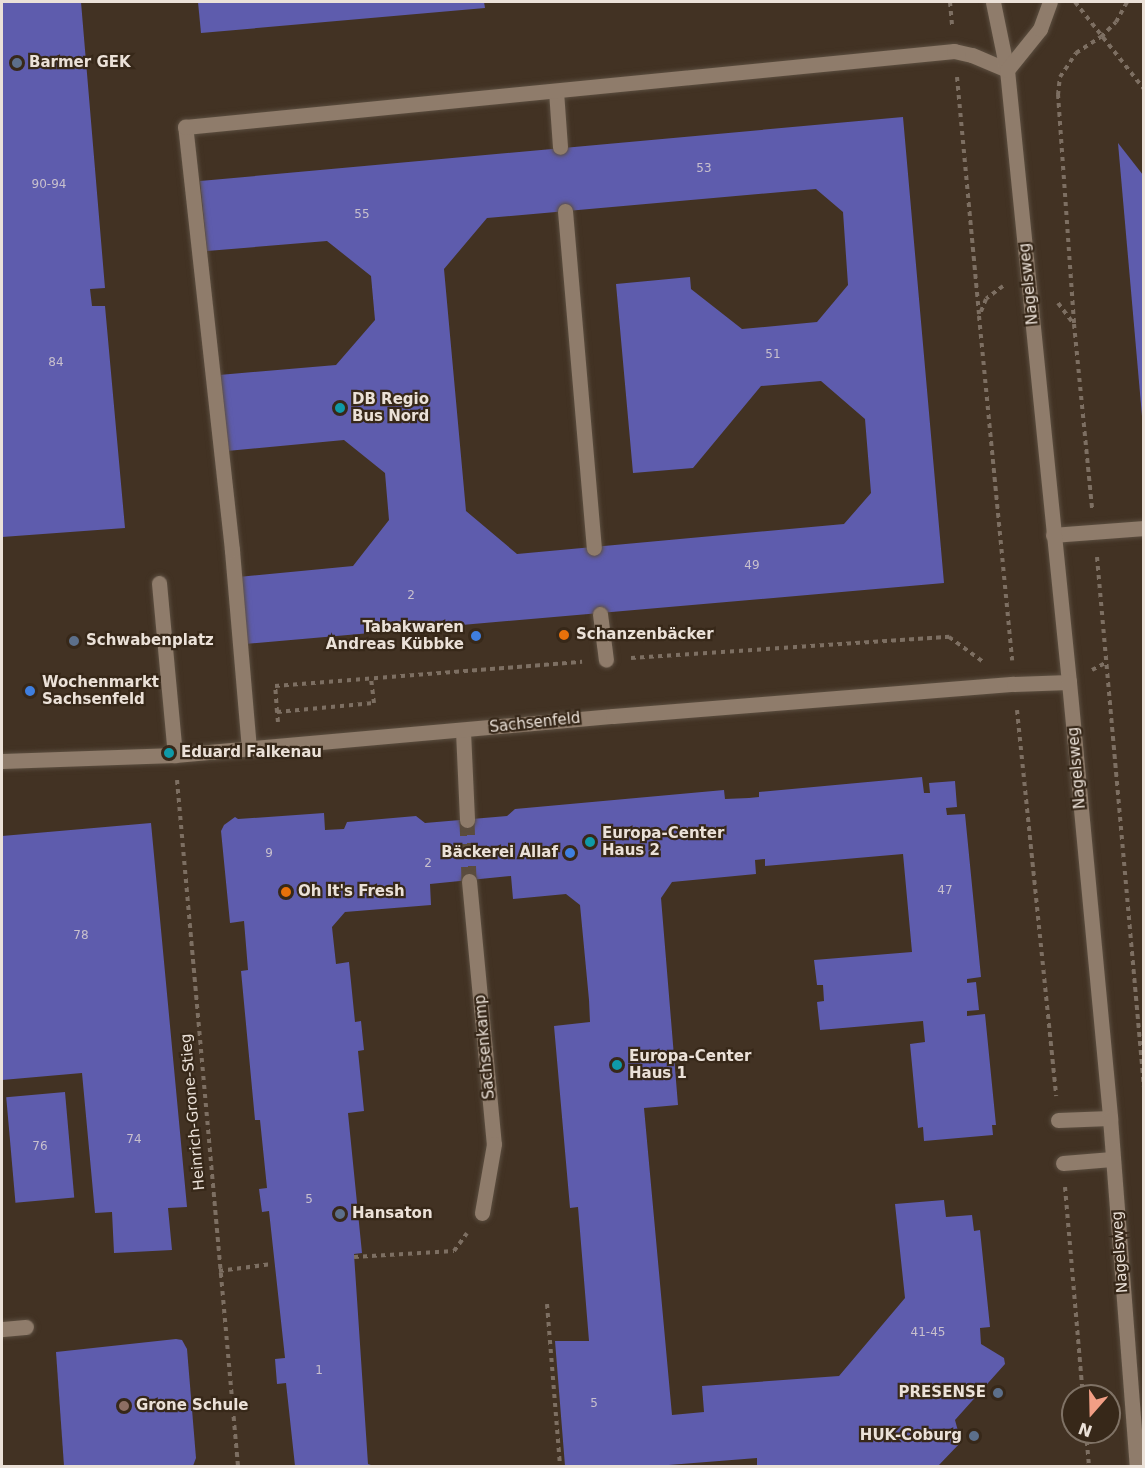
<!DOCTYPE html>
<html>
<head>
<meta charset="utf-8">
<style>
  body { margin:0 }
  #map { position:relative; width:1145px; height:1468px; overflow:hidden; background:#423223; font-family:"DejaVu Sans",sans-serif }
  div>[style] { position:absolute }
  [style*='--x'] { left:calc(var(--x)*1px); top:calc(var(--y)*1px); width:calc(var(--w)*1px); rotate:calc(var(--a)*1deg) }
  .building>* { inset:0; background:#5e5cad; transform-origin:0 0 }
  .minor-tunnel>* { height:15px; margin-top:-7.5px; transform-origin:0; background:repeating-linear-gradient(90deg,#5b4c3e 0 15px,transparent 0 23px) }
  .path>* { height:4px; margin-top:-2px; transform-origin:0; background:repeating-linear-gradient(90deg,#7d6f62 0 4.5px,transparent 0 9px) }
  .roads { filter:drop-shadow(0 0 2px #5b4e40) drop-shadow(0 0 2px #5b4e40) }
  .service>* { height:15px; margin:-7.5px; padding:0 7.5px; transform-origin:7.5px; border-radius:7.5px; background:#8f7c6b }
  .minor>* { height:15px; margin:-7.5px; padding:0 7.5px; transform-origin:7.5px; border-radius:7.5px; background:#8f7c6b }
  .tertiary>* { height:15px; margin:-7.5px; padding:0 7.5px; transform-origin:7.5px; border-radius:7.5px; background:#8f7c6b }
  .dots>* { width:16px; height:16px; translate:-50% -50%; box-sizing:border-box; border:3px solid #372819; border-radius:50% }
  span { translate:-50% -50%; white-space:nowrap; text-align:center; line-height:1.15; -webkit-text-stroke:4.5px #372819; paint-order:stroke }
  .number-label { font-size:12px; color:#c8c0cd }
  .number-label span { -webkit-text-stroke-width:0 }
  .poi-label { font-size:15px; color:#ebe1d8; font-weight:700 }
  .left { translate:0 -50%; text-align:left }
  .right { translate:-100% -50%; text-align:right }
  .street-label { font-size:15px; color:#ebe1d8 }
  .frame { position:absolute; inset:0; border:3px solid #ebe1d8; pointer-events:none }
  .north { position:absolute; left:1061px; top:1384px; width:60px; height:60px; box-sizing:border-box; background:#372819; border:2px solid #7f7265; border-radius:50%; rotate:200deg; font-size:16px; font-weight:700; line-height:24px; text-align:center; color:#ebe1d8 }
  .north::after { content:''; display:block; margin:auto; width:21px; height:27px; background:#f39f85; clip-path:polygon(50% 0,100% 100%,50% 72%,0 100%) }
</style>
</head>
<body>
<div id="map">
  <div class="building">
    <i style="clip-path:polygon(2px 2px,81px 2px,105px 288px,90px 289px,92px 306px,105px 306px,125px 528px,2px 537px)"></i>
    <i style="clip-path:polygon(198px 2px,484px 2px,485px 8px,201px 33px)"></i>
    <i style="clip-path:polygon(evenodd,903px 117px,944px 583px,245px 644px,238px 577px,353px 566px,389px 520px,385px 473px,344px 440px,227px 451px,219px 375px,336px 365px,375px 320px,371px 276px,327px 241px,207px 251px,200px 181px,903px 117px,816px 189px,843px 212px,848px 285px,817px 322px,742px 329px,691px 289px,690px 277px,616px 284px,633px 473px,693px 468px,761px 386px,821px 381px,865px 419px,871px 493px,844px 524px,517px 554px,466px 511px,444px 269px,487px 218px,816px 189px)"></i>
    <i style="clip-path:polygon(1118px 143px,1143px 175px,1143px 416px,1142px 416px)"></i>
    <i style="clip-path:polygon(922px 777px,924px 793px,930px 793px,929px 783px,955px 781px,957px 807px,946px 808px,947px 815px,965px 814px,981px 977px,967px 979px,967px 983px,976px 982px,979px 1010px,967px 1011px,967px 1016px,985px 1014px,996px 1125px,992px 1125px,993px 1135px,924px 1141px,923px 1127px,918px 1128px,910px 1044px,925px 1042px,923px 1021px,820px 1030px,817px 1002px,824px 1001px,823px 985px,817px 985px,814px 960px,912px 952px,903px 854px,765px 866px,765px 859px,755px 860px,756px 874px,672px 882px,661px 898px,678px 1105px,644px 1108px,672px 1415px,704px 1412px,702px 1386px,839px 1376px,905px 1298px,895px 1204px,944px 1200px,946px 1217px,972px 1215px,974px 1231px,980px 1230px,990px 1327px,980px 1328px,981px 1344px,1004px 1358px,1005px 1364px,955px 1420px,961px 1442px,938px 1466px,757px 1466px,757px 1458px,656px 1466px,565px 1466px,555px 1341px,589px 1341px,578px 1207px,570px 1208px,554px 1026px,590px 1022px,589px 1000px,580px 905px,566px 894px,513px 899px,511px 876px,430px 884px,431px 905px,345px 912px,332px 927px,336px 964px,349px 962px,355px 1022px,361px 1021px,364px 1050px,358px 1051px,364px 1111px,348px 1113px,362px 1253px,354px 1254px,368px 1464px,374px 1466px,295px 1466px,286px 1383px,277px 1384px,275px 1359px,285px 1358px,269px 1211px,262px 1212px,259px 1189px,267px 1188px,260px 1120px,255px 1120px,241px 971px,248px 970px,244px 921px,230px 923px,221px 831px,224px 825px,235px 817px,238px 819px,324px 813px,325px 830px,344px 829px,347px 822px,416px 816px,425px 823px,507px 816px,515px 809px,724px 790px,725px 799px,749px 798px,759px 797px,759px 792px)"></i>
    <i style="clip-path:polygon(151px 823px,187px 1207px,168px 1208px,172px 1250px,114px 1253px,112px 1212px,95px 1213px,82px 1073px,2px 1080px,2px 836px)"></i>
    <i style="left:65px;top:1092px;width:106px;height:59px;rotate:85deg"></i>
    <i style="clip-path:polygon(176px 1339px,182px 1340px,187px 1349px,196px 1458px,193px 1466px,64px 1466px,56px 1352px)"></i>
  </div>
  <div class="minor-tunnel">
    <i style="--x:467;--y:820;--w:61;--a:88.1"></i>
  </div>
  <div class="path">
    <i style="--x:950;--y:2;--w:23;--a:85"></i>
    <i style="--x:1075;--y:2;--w:111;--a:51.6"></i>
    <i style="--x:957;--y:77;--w:238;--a:84.7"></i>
    <i style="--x:1003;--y:286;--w:21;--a:143"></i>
    <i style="--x:986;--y:299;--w:18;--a:112"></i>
    <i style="--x:979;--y:316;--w:346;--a:84.5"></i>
    <i style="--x:1058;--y:303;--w:26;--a:53"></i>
    <i style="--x:1074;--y:324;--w:185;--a:84.4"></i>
    <i style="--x:1074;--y:323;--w:229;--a:-94"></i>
    <i style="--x:1058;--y:95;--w:18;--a:-84"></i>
    <i style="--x:1060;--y:77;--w:29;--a:-56"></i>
    <i style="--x:1076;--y:53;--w:30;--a:-33"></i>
    <i style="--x:1101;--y:37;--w:21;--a:-45"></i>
    <i style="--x:1116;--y:22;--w:23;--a:-61"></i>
    <i style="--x:1097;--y:557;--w:533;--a:84.94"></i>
    <i style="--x:631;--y:658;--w:319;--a:-3.8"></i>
    <i style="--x:949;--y:637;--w:41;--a:36"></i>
    <i style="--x:1092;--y:670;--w:15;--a:-28"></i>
    <i style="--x:1017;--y:710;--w:388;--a:84.2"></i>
    <i style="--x:277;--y:712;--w:26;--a:-94"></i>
    <i style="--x:275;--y:686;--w:308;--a:-4.5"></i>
    <i style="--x:278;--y:722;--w:10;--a:-96"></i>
    <i style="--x:277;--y:712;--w:97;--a:-5.3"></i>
    <i style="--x:374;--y:703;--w:25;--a:-97"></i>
    <i style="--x:177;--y:780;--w:689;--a:84.92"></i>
    <i style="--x:1065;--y:1187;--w:210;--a:85.1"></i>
    <i style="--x:354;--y:1257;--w:100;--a:-3.4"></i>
    <i style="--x:454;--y:1251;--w:22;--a:-54"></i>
    <i style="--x:219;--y:1271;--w:53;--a:-7.5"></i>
    <i style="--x:547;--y:1304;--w:163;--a:85.4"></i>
    <i style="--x:1086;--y:1432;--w:34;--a:85"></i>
  </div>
  <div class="roads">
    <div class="service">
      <i style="--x:556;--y:91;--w:56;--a:85.9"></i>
      <i style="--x:565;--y:211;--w:338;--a:85.1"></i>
      <i style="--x:1053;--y:535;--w:91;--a:-4.4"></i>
      <i style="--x:159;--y:583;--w:173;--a:84.7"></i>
      <i style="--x:600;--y:614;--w:46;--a:82.6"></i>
      <i style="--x:249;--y:749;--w:200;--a:-94.9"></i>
      <i style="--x:232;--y:550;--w:426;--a:-96.3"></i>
      <i style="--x:185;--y:127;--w:773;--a:-5.64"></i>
      <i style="--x:954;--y:51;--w:18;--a:13"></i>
      <i style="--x:972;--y:55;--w:38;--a:23"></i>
      <i style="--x:1058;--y:1120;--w:52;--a:-2.2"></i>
      <i style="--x:1063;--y:1163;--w:49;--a:-4.7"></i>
      <i style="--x:2;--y:1329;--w:24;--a:-5"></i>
    </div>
    <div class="minor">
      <i style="--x:463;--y:731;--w:89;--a:87.4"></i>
      <i style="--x:2;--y:761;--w:173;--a:-2"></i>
      <i style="--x:175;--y:755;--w:440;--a:-5.1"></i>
      <i style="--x:613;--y:716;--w:402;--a:-4.6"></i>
      <i style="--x:1014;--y:684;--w:55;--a:-2.1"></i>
      <i style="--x:469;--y:881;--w:264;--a:84.6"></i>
      <i style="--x:494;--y:1144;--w:70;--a:99.9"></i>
    </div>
    <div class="tertiary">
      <i style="--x:993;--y:2;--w:69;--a:78.4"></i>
      <i style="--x:1007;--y:70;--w:615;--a:84.22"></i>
      <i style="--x:1069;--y:682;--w:438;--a:84.6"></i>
      <i style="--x:1110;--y:1118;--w:349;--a:85.6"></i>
      <i style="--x:1007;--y:70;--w:53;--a:-51.2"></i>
      <i style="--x:1040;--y:29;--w:29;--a:-70"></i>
    </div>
  </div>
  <div class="dots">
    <i style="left:17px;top:63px;background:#5c6f8a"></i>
    <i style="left:340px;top:408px;background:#0f9aa8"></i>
    <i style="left:564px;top:635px;background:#e8710a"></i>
    <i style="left:476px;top:636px;background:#3f7fe0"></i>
    <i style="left:74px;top:641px;background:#5c6f8a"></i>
    <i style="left:30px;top:691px;background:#3f7fe0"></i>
    <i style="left:169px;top:753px;background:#0f9aa8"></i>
    <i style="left:590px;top:842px;background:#0f9aa8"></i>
    <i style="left:570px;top:853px;background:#3f7fe0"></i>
    <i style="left:286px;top:892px;background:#e8710a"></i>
    <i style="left:617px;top:1065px;background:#0f9aa8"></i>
    <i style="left:340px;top:1214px;background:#5c6f8a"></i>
    <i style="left:998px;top:1393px;background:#5c6f8a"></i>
    <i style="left:124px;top:1406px;background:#8d6e63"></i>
    <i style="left:974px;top:1436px;background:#5c6f8a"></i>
  </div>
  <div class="number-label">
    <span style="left:704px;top:169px">53</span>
    <span style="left:49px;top:185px">90-94</span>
    <span style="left:362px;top:215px">55</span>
    <span style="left:773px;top:355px">51</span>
    <span style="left:56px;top:363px">84</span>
    <span style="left:752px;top:566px">49</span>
    <span style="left:411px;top:596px">2</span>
    <span style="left:269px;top:854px">9</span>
    <span style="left:428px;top:864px">2</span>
    <span style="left:945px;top:891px">47</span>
    <span style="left:81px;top:936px">78</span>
    <span style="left:134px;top:1140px">74</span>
    <span style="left:40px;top:1147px">76</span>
    <span style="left:309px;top:1200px">5</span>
    <span style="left:928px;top:1333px">41-45</span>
    <span style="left:319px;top:1371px">1</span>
    <span style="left:594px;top:1404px">5</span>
  </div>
  <div class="poi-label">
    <span class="left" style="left:29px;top:63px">Barmer GEK</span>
    <span class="left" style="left:352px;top:408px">DB Regio<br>Bus Nord</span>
    <span class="right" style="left:464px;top:636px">Tabakwaren<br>Andreas Kübbke</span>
    <span class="left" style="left:576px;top:635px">Schanzenbäcker</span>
    <span class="left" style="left:86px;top:641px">Schwabenplatz</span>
    <span class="left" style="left:42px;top:691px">Wochenmarkt<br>Sachsenfeld</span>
    <span class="left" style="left:181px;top:753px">Eduard Falkenau</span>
    <span class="left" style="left:602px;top:842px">Europa-Center<br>Haus 2</span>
    <span class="right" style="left:558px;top:853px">Bäckerei Allaf</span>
    <span class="left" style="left:298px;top:892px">Oh It's Fresh</span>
    <span class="left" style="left:629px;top:1065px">Europa-Center<br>Haus 1</span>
    <span class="left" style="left:352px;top:1214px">Hansaton</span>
    <span class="right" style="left:986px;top:1393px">PRESENSE</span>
    <span class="left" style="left:136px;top:1406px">Grone Schule</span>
    <span class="right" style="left:962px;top:1436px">HUK-Coburg</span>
  </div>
  <div class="street-label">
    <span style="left:1029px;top:284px;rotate:-96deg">Nagelsweg</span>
    <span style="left:535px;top:723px;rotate:-6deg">Sachsenfeld</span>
    <span style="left:1077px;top:768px;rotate:-95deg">Nagelsweg</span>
    <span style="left:485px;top:1047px;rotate:-95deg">Sachsenkamp</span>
    <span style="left:193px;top:1112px;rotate:-95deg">Heinrich-Grone-Stieg</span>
    <span style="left:1120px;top:1252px;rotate:-94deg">Nagelsweg</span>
  </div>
  <div class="frame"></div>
  <div class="north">N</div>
</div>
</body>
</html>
